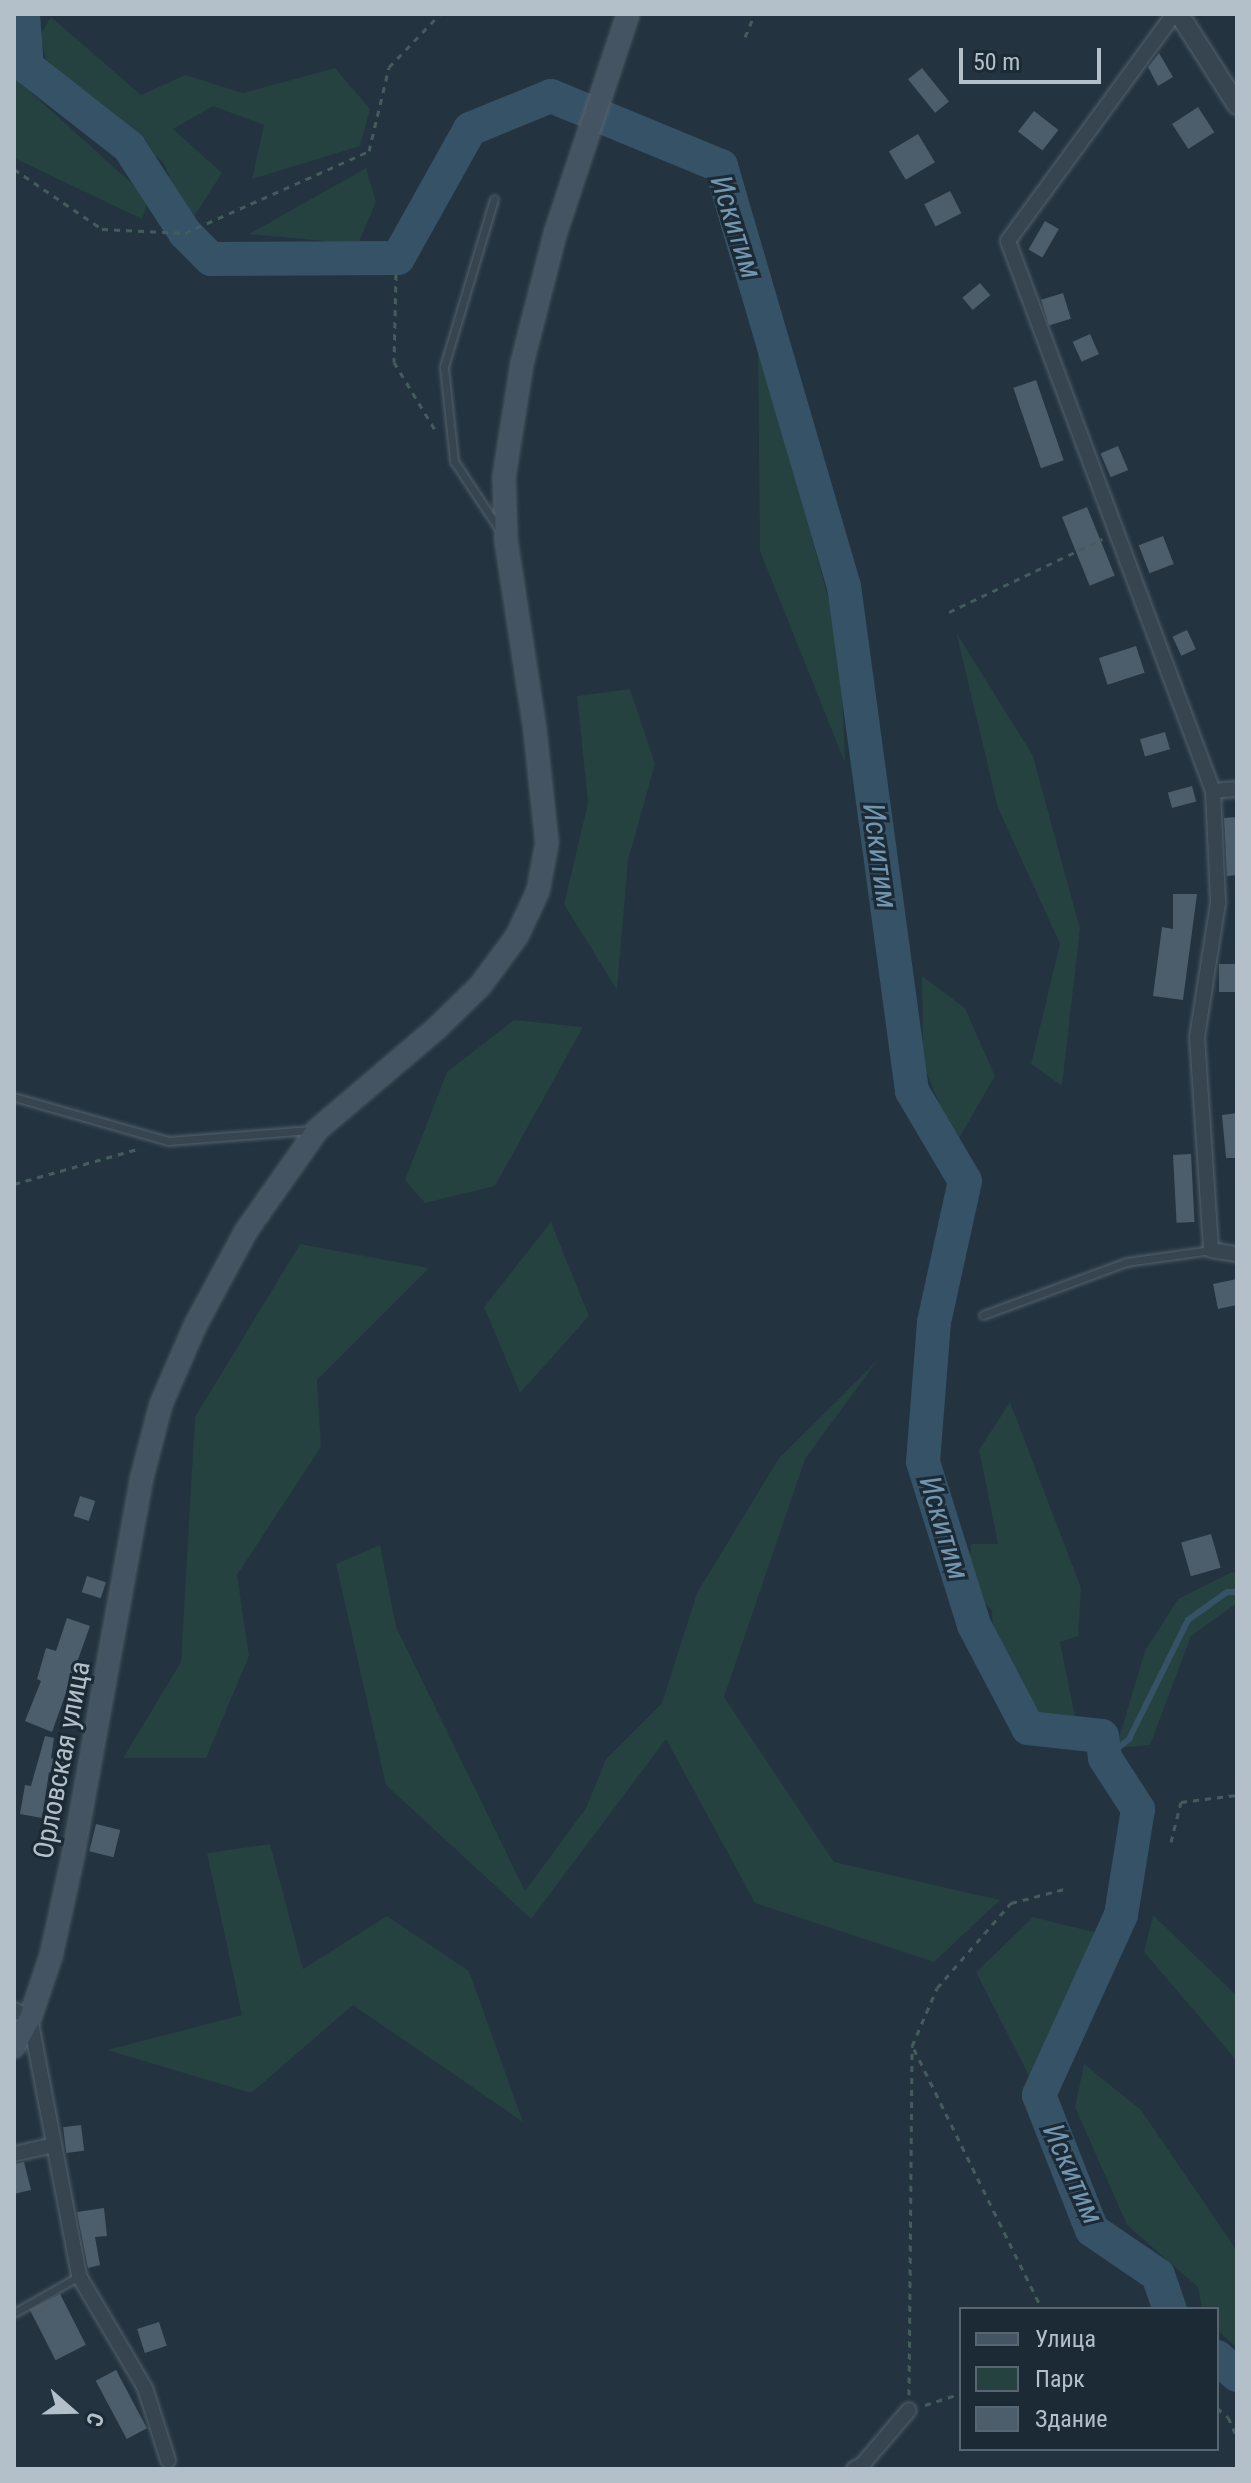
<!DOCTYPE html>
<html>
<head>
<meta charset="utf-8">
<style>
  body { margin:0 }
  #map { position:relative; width:1251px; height:2483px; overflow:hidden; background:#233340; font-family:"Roboto Condensed",sans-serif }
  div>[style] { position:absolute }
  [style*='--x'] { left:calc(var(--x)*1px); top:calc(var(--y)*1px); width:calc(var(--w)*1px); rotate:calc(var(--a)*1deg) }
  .green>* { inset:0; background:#254140 }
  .stream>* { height:6px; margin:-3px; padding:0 3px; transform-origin:3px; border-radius:3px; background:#365267 }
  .river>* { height:34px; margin:-17px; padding:0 17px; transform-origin:17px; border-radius:17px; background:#365267 }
  .building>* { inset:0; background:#4c5e6b; transform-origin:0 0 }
  .path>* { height:3px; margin-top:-1.5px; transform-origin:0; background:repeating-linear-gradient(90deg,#435d5c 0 6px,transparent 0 12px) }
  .roads { filter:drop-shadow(0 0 2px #55636d) drop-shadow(0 0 2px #55636d) }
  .service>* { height:7px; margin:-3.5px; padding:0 3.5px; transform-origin:3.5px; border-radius:3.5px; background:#374550 }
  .minor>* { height:14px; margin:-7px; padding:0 7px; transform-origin:7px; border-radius:7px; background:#374550 }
  .tertiary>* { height:18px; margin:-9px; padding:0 9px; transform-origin:9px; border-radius:9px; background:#374550 }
  .secondary>* { height:20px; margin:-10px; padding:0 10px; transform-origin:10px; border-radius:10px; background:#455463 }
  span { translate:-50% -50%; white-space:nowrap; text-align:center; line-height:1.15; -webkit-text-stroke:6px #1c2a35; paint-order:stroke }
  .street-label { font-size:28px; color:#b3c0ca }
  .water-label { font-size:30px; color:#7296af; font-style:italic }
  .frame { position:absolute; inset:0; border:16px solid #b3c0ca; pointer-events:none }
  .legend { position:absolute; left:959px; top:2307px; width:260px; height:144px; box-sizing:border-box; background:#1c2a35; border:2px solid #586671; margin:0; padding:10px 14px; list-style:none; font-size:24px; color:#b3c0ca }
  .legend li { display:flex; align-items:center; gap:16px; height:40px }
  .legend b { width:40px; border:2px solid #586671 }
  .north { position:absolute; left:32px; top:2371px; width:80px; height:80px; -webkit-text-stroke:6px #1c2a35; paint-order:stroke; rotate:110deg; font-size:22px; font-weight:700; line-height:32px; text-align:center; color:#b3c0ca }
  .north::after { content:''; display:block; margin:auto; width:28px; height:36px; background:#b3c0ca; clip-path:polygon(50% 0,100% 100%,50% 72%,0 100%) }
  .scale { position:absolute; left:959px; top:48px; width:142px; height:36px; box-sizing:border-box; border:4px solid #b3c0ca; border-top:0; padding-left:10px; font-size:24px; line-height:28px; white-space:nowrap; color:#b3c0ca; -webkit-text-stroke:6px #1c2a35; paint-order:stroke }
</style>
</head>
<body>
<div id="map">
  <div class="green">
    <i style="clip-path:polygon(51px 17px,141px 95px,185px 75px,243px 93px,335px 68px,370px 109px,360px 146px,252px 179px,264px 125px,213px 106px,173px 129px,222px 173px,190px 223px,163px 162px,50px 74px,40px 35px)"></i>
    <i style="clip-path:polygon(14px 77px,149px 199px,142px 219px,14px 158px)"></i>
    <i style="clip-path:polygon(366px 168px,376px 202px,358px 244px,249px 234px)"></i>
    <i style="clip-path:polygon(758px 343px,840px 640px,845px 763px,760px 551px)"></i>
    <i style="clip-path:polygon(956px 632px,1033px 756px,1080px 929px,1062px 1086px,1031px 1064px,1060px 944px,998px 808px)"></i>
    <i style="clip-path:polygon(630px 689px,655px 764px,628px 860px,617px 990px,564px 904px,588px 803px,577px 696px)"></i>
    <i style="clip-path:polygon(922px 976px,965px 1008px,995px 1076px,955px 1145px,923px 1063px)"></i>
    <i style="clip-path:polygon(514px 1020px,583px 1027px,495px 1186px,425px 1203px,405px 1180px,447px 1072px)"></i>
    <i style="clip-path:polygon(551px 1222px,589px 1316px,520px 1393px,484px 1307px)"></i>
    <i style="clip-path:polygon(300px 1244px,429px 1268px,317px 1380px,321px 1447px,237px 1575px,249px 1656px,206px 1758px,123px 1758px,181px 1662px,195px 1417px)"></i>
    <i style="clip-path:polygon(877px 1361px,805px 1459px,724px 1697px,834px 1862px,1000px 1900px,934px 1962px,755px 1903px,666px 1739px,531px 1919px,386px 1785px,336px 1564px,380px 1545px,396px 1627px,525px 1891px,586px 1808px,606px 1759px,662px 1703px,697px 1593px,779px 1458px)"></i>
    <i style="clip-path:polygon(1010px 1402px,1081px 1588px,1078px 1636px,1060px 1642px,1076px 1721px,1033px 1714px,994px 1646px,992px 1611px,968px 1584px,971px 1544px,998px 1544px,979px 1450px)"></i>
    <i style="clip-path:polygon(1232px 1572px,1237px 1574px,1237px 1603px,1191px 1636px,1150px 1745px,1116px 1748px,1145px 1651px,1178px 1599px)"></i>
    <i style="clip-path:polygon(270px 1844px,303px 1969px,387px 1916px,469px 1971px,523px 2122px,353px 2005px,251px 2093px,107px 2050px,242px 2015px,207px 1853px)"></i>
    <i style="clip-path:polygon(1153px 1915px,1237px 1996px,1237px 2061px,1144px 1952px)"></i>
    <i style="clip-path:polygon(1033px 1917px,1102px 1934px,1031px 2080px,976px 1972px)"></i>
    <i style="clip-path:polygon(1084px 2064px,1141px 2110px,1237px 2251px,1237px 2348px,1217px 2330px,1217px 2309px,1202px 2309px,1198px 2287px,1127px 2225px,1075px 2107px)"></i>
  </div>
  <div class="stream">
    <i style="--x:1105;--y:1758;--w:31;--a:-38"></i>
    <i style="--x:1129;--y:1739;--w:133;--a:-63.6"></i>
    <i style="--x:1188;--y:1620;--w:48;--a:-35.7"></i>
    <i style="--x:1227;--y:1592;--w:10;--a:0"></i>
  </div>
  <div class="river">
    <i style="--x:23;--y:14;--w:53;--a:85.7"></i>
    <i style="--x:27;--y:67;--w:130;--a:38.1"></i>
    <i style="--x:129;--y:147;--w:103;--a:56.9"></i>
    <i style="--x:185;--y:233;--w:37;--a:45"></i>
    <i style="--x:211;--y:259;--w:187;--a:-0.3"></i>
    <i style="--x:398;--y:258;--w:148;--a:-60.8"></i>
    <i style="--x:470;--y:129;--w:87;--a:-22.2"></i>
    <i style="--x:551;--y:96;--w:184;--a:22.4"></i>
    <i style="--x:721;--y:166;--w:438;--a:73.7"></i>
    <i style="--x:844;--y:586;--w:510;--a:82.33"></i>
    <i style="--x:912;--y:1091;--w:104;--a:59.5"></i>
    <i style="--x:965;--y:1181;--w:144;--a:102.4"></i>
    <i style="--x:934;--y:1322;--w:140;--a:94.5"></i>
    <i style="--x:923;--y:1462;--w:171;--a:72.6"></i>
    <i style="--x:974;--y:1625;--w:116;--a:62.3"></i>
    <i style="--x:1028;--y:1728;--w:74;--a:6.2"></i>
    <i style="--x:1102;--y:1736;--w:22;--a:82"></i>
    <i style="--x:1105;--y:1758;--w:61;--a:57.1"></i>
    <i style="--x:1138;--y:1809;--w:107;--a:99.1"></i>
    <i style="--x:1121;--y:1915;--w:198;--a:114.5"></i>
    <i style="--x:1039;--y:2095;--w:145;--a:68.6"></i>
    <i style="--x:1092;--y:2230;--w:80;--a:34.3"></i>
    <i style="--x:1158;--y:2275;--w:36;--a:71"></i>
    <i style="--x:1217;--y:2357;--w:27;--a:42"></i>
  </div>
  <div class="building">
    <i style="clip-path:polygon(1159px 53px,1173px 77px,1158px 86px,1148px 67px)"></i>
    <i style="left:922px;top:68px;width:43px;height:18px;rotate:51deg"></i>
    <i style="left:1198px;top:107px;width:30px;height:31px;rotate:57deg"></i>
    <i style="left:1034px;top:111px;width:31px;height:26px;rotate:38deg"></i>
    <i style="left:918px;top:134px;width:33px;height:34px;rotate:59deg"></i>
    <i style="left:950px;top:191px;width:25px;height:29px;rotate:63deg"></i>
    <i style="left:1045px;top:221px;width:16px;height:33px;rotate:30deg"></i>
    <i style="left:980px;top:283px;width:16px;height:23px;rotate:50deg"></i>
    <i style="left:1063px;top:293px;width:27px;height:23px;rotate:73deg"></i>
    <i style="left:1090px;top:334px;width:22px;height:19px;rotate:66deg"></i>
    <i style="left:1036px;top:380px;width:85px;height:24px;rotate:71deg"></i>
    <i style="left:1118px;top:446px;width:26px;height:19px;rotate:67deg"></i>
    <i style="left:1087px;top:507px;width:74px;height:27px;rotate:68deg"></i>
    <i style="left:1163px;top:536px;width:30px;height:26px;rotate:69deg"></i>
    <i style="left:1187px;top:630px;width:21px;height:16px;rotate:65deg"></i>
    <i style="left:1136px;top:646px;width:28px;height:39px;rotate:72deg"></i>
    <i style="left:1165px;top:732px;width:18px;height:26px;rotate:74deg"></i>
    <i style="left:1192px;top:786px;width:16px;height:25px;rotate:75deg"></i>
    <i style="clip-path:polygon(1237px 817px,1237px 875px,1227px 876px,1224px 818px)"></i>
    <i style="clip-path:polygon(1173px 894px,1197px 894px,1183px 1000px,1153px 996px,1162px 927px,1173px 929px)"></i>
    <i style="left:1219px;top:964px;width:18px;height:28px"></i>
    <i style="clip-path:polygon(1237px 1113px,1237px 1158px,1226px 1158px,1222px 1115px)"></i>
    <i style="left:1191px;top:1154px;width:68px;height:18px;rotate:87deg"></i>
    <i style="clip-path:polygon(1237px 1279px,1237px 1305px,1218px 1309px,1213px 1284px)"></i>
    <i style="left:80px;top:1496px;width:16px;height:21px;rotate:18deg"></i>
    <i style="left:1211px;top:1534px;width:35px;height:31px;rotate:74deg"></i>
    <i style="left:87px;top:1576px;width:20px;height:17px;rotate:18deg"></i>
    <i style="clip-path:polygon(67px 1618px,90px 1626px,52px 1732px,25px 1721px,41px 1681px,37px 1679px,46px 1648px,56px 1651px)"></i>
    <i style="clip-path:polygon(45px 1736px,54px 1738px,51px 1758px,64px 1761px,60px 1776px,49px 1772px,42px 1818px,20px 1814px,25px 1785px,31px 1786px)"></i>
    <i style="left:96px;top:1824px;width:25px;height:28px;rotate:14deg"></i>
    <i style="left:81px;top:2125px;width:26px;height:18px;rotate:83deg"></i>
    <i style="clip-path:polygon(24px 2162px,31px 2190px,14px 2194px,14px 2164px)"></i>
    <i style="clip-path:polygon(104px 2208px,107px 2236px,95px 2237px,100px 2265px,88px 2268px,77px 2212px)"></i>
    <i style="left:60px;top:2294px;width:57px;height:34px;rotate:63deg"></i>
    <i style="left:159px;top:2322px;width:25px;height:23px;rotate:72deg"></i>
    <i style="left:116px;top:2370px;width:66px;height:23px;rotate:62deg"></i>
  </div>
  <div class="path">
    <i style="--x:745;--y:37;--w:25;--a:-67"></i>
    <i style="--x:14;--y:169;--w:107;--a:34.3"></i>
    <i style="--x:102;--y:229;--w:83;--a:2.8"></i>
    <i style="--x:185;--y:233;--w:201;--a:-24"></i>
    <i style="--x:369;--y:151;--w:86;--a:-76.6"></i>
    <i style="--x:389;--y:67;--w:74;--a:-46.1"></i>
    <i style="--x:396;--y:274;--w:88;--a:91.3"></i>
    <i style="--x:394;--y:362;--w:83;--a:58.8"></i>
    <i style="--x:949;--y:612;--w:170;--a:-25.5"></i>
    <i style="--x:14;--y:1184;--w:132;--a:-15.8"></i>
    <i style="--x:1171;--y:1842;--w:41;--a:-76"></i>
    <i style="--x:1181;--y:1802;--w:56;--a:-7.1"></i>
    <i style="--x:914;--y:2049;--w:290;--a:63.8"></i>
    <i style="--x:909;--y:2395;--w:349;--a:-89.5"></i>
    <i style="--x:912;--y:2046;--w:63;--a:-66.7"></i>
    <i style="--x:937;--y:1988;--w:113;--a:-49"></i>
    <i style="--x:1011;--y:1903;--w:55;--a:-14.8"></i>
    <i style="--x:925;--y:2405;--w:38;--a:-18"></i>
    <i style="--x:1217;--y:2408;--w:14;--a:39"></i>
    <i style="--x:1228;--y:2417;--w:22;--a:66"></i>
  </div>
  <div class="roads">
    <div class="service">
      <i style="--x:494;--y:199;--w:175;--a:106.6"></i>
      <i style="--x:444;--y:367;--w:95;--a:83.9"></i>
      <i style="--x:454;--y:461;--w:85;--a:56.5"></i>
      <i style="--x:14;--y:1097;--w:160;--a:15.9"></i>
      <i style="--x:168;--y:1141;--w:143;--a:-4.4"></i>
      <i style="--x:983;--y:1315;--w:153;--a:-20.3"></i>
      <i style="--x:1126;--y:1262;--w:86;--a:-8"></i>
      <i style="--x:14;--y:2313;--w:75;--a:-29.6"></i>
    </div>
    <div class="minor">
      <i style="--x:1174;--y:14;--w:281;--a:126.2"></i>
      <i style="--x:1008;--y:241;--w:587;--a:69.56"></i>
      <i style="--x:1213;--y:791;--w:112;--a:87.4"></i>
      <i style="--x:1218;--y:903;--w:136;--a:98.9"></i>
      <i style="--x:1197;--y:1037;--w:213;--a:86.2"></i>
      <i style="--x:1211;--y:1250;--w:26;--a:9"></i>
      <i style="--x:1213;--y:791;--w:24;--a:-5"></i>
      <i style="--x:14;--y:2010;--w:18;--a:27"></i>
      <i style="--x:30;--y:2018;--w:263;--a:79.2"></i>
      <i style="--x:79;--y:2276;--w:130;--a:59.5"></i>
      <i style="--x:145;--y:2388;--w:76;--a:72.3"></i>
      <i style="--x:14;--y:2154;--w:41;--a:-12.7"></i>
      <i style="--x:854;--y:2469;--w:9;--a:-27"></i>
      <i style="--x:862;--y:2465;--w:72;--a:-49.5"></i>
    </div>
    <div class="tertiary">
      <i style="--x:1179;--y:14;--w:108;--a:57.5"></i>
    </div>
    <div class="secondary">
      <i style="--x:14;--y:2047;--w:33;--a:-61"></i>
      <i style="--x:30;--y:2018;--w:65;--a:-71.3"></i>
      <i style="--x:51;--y:1956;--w:102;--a:-77.6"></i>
      <i style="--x:73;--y:1856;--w:385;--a:-79.7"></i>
      <i style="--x:142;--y:1477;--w:75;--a:-75.4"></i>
      <i style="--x:161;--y:1404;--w:87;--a:-66.4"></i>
      <i style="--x:196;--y:1324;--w:106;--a:-61.7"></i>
      <i style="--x:246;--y:1231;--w:123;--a:-54.9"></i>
      <i style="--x:317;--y:1130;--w:160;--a:-40.4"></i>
      <i style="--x:439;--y:1026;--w:57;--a:-44.3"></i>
      <i style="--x:480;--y:986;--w:62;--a:-53.5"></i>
      <i style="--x:517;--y:936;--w:50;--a:-65"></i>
      <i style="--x:538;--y:891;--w:49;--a:-79.4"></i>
      <i style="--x:547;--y:843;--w:114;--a:-96.1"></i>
      <i style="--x:535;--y:730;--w:191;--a:-98.7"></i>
      <i style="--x:506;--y:541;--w:64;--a:-91.8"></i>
      <i style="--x:504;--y:477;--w:115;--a:-81"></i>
      <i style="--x:522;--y:363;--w:136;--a:-75.6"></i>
      <i style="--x:556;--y:231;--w:229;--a:-71.6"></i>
    </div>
  </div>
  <div class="street-label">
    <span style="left:62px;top:1760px;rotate:-79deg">Орловская улица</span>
  </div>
  <div class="water-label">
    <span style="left:736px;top:227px;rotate:72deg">Искитим</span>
    <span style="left:880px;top:856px;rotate:82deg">Искитим</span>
    <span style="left:944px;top:1528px;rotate:73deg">Искитим</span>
    <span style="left:1073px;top:2174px;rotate:66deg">Искитим</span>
  </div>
  <div class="frame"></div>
  <ul class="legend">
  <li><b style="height:10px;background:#455463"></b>Улица</li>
  <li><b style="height:22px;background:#254140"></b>Парк</li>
  <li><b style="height:22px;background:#4c5e6b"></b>Здание</li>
  </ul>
  <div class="north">С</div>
  <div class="scale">50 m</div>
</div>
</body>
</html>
